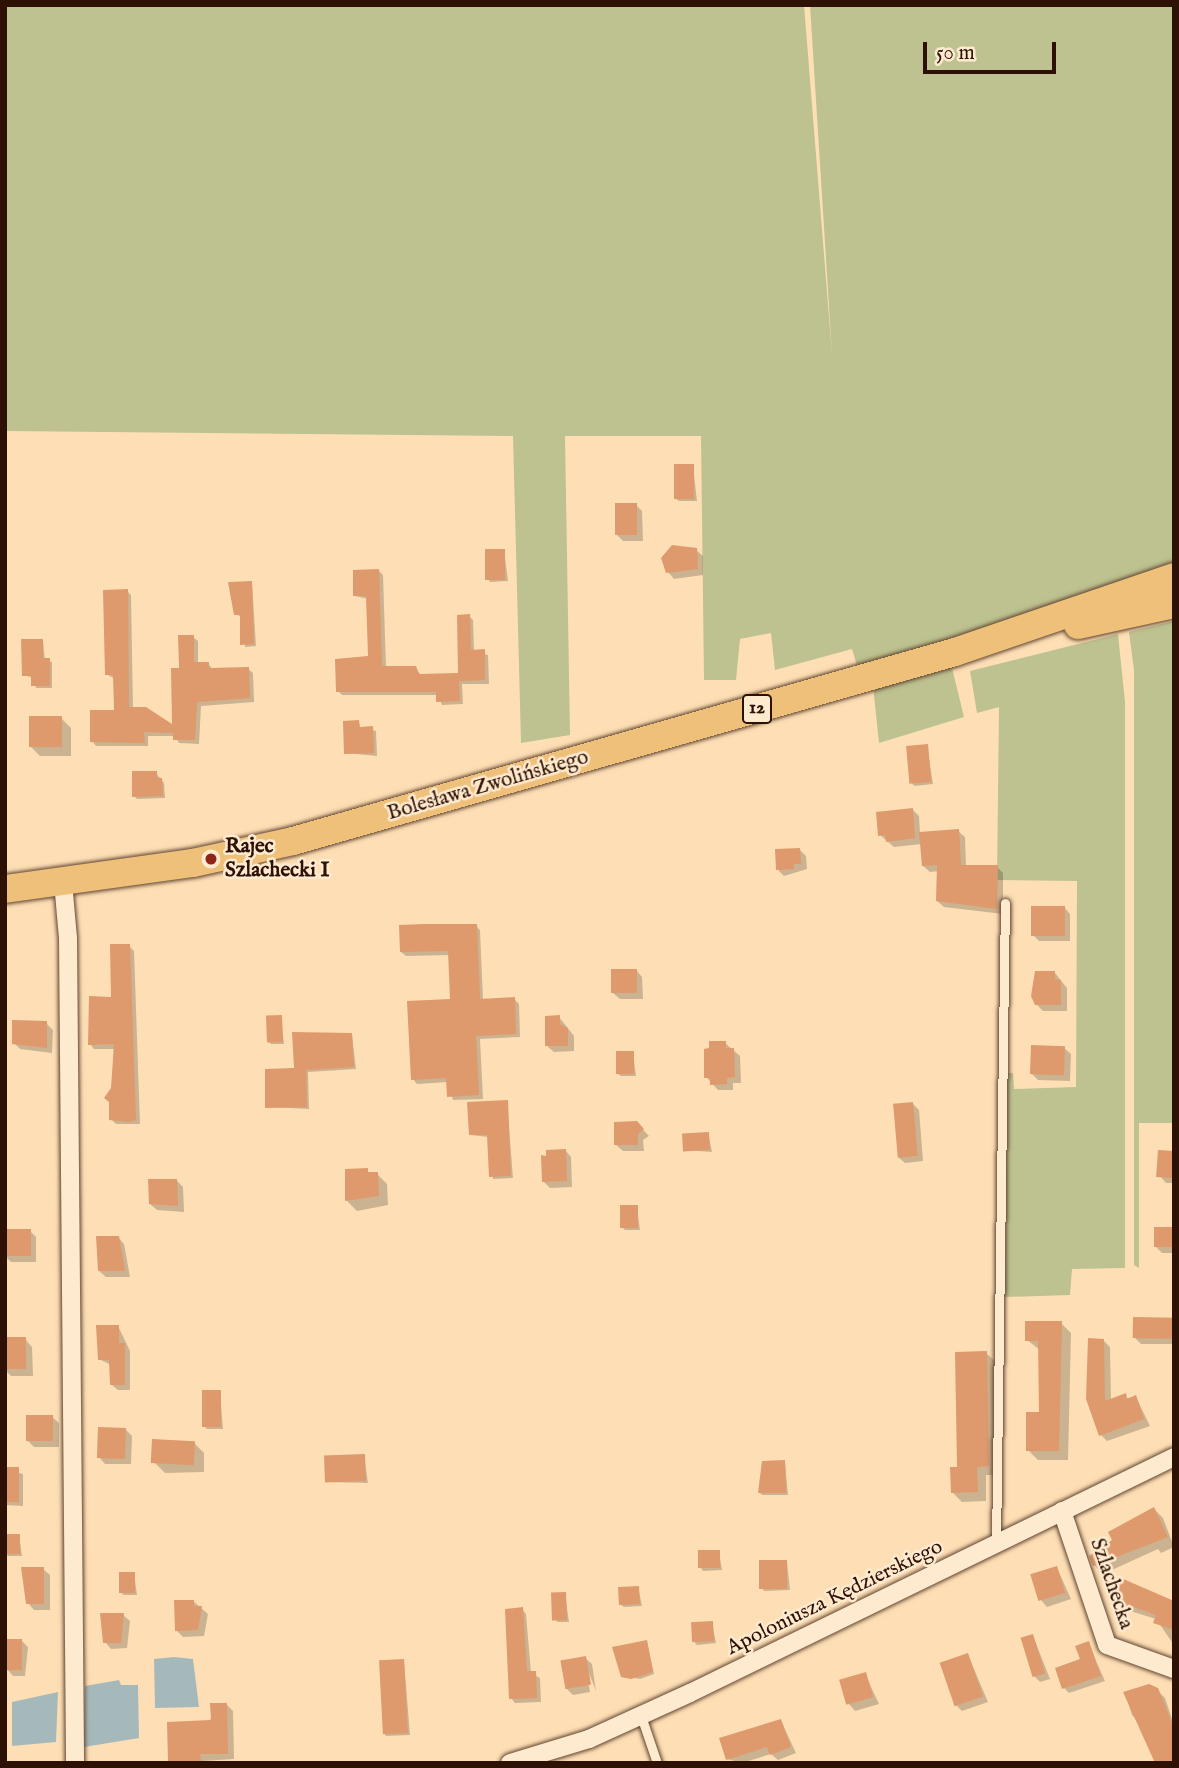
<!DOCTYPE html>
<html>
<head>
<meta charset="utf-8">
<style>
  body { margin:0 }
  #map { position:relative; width:1179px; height:1768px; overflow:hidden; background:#fedfb5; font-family:"IM FELL English",serif }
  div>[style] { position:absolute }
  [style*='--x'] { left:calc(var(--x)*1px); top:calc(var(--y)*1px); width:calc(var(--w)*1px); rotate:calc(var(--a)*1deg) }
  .green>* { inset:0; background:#bdc290 }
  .water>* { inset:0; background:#a6b9ba }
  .shadow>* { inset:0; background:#0003 }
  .building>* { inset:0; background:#de996c; transform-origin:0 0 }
  .roads { filter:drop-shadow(0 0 2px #604430) drop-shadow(0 0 2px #604430) }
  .service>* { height:9px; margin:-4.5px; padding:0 4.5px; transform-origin:4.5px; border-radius:4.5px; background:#feeacf }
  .minor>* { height:18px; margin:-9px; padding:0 9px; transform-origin:9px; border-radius:9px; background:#feeacf }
  .primary>* { height:28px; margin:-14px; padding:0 14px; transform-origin:14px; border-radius:14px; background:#efc07a }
  .dots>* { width:19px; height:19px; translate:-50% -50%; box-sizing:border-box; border:4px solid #feeacf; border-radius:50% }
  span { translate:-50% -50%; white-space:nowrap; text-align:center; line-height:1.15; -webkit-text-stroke:5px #feeacf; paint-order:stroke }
  .shield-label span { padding:2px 5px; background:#feeacf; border:2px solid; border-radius:5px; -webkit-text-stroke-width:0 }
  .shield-label { font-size:19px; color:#2c1104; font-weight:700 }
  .street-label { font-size:21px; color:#2c1104 }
  .poi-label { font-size:21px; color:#2c1104; font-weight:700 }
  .left { translate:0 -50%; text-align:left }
  .frame { position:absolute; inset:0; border:7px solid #2c1104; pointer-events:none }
  .scale { position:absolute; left:923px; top:42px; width:133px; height:32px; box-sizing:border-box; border:4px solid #2c1104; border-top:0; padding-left:9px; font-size:21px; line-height:24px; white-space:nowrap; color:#2c1104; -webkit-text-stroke:5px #feeacf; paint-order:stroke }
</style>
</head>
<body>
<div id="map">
  <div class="green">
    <i style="clip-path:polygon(5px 5px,804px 5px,832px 354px,810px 5px,1174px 5px,1174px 569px,858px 669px,852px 649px,775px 670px,771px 633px,740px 639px,736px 680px,704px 680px,701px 436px,565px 436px,570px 735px,521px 743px,513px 436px,5px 431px)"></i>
    <i style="clip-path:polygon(1174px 621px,1174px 1123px,1139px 1123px,1139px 1268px,1134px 1265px,1134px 670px,1129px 632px)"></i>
    <i style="clip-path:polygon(1118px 634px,1125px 702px,1125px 1268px,1072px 1269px,1070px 1295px,1005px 1297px,1007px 1073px,1013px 1073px,1014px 1089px,1076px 1087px,1077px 881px,997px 880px,999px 707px,977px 713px,970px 671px)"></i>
    <i style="clip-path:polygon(948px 665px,952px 668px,964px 717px,879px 743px,873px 686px)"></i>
  </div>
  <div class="water">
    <i style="clip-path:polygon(174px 1657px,193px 1659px,199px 1707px,155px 1708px,154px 1659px)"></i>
    <i style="clip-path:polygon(119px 1680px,121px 1685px,138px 1685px,139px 1738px,84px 1747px,85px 1686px)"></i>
    <i style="clip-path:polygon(58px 1692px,56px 1742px,12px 1746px,12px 1702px)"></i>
  </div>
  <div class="shadow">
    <i style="clip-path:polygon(693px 466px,697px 501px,679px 501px,676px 499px)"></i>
    <i style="clip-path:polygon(636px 505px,642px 511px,643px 541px,623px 541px,617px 535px)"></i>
    <i style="clip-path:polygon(504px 550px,508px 581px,490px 582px,488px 579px)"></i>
    <i style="clip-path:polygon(696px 550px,703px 556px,703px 575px,674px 579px,668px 572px)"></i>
    <i style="clip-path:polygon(379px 571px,383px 575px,386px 668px,415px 668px,421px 675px,460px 675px,469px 616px,473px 620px,474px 651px,488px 655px,489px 684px,462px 684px,463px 704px,442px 705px,438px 695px,342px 695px,338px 691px,370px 657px,368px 599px,355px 596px)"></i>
    <i style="clip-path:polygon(252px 583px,256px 646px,245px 647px,242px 617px,235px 614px)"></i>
    <i style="clip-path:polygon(127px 591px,131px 595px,133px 709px,174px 727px,181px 669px,193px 637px,198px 641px,198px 664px,208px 663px,213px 670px,248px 669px,253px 673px,254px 702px,201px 706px,199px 744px,179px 743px,175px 736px,148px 736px,148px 746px,96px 746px,92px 741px,115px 712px,115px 679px,106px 674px)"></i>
    <i style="clip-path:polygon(43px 641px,45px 660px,52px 662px,52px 688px,36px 688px,33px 678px,24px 675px)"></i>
    <i style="clip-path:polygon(61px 718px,71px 728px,71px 756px,40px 756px,30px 746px)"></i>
    <i style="clip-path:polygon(345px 723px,376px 731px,377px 756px,346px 753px)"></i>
    <i style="clip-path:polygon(927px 746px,933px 784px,915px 786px,912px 784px)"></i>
    <i style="clip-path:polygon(156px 773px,164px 783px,165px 798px,137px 799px,134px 796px)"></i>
    <i style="clip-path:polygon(913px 810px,919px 816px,920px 833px,958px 831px,965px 837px,966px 867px,997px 867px,1003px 873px,1003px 914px,944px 907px,937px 901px,939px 871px,930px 872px,923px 866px,922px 844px,894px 847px,880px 835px)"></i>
    <i style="clip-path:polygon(800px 850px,806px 856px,807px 869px,784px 876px,778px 870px)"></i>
    <i style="clip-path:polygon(1064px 907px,1070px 914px,1070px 941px,1039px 941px,1033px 935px)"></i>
    <i style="clip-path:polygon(476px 926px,480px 930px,483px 1000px,514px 999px,519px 1004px,520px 1037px,480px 1039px,483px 1099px,453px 1100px,448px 1082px,417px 1084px,413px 1079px,452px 1001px,450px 955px,406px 956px,401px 952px)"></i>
    <i style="clip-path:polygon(129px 946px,134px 951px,140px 1124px,116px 1124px,111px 1119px,115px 1049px,94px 1049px,90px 1044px,113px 998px)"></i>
    <i style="clip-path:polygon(636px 970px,642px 977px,643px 999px,620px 999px,613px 993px)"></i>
    <i style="clip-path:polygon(1055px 973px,1067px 988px,1067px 1011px,1043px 1011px,1036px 1004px)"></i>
    <i style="clip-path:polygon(281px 1017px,284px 1044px,271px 1044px,268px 1041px)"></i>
    <i style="clip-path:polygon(559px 1017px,574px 1036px,574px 1051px,554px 1052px,547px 1046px)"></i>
    <i style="clip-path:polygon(46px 1023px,53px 1030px,52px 1053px,20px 1049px,14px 1043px)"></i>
    <i style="clip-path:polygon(352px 1035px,356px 1069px,308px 1072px,309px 1109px,267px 1107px,295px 1070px)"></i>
    <i style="clip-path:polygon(725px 1043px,740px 1056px,741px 1083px,733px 1083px,733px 1090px,718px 1090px,706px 1077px)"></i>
    <i style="clip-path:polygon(1064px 1048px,1071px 1054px,1070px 1081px,1038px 1080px,1032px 1074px)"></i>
    <i style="clip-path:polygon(633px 1053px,636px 1076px,621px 1076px,618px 1074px)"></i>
    <i style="clip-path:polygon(507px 1102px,513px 1178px,493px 1179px,489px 1137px,470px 1135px)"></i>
    <i style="clip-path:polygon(913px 1104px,919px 1110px,923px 1161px,905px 1163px,898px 1157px)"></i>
    <i style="clip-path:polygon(637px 1123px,649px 1136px,643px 1140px,644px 1151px,623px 1151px,616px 1145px)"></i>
    <i style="clip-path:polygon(708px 1133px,712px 1152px,684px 1150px)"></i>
    <i style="clip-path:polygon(565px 1150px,571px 1157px,572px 1187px,550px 1188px,543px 1181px)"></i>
    <i style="clip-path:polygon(1174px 1152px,1174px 1183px,1166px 1183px,1160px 1176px)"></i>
    <i style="clip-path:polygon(377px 1174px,387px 1184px,388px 1205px,357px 1211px,347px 1201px)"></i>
    <i style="clip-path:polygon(177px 1181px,183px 1187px,184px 1212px,157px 1210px,150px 1204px)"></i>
    <i style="clip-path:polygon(637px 1207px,640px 1230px,625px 1230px,623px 1228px)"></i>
    <i style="clip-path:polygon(1174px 1229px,1174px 1253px,1162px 1253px,1156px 1247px)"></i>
    <i style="clip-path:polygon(30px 1231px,36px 1237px,36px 1262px,11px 1262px,5px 1256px)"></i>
    <i style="clip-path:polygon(118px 1237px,124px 1244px,130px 1277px,106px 1277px,99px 1271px)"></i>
    <i style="clip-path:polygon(1174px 1319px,1174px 1405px,1173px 1344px,1141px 1344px,1135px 1338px)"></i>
    <i style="clip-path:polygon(1061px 1323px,1071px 1333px,1068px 1460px,1038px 1460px,1028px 1450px,1041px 1414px,1040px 1350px,1027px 1340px)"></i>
    <i style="clip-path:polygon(118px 1326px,130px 1351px,130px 1390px,118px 1390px,112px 1385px,111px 1365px,99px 1359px)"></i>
    <i style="clip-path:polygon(5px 1339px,25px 1339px,32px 1347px,33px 1376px,11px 1376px,5px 1370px)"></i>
    <i style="clip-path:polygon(1103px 1340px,1110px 1347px,1111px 1400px,1136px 1397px,1150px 1426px,1107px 1441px,1101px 1435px)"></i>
    <i style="clip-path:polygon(986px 1353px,996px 1362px,998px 1475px,986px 1475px,986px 1501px,962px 1502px,952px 1492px)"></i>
    <i style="clip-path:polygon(220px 1392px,223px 1429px,207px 1429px,204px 1426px)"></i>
    <i style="clip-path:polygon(52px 1417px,59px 1423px,59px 1447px,34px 1447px,28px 1441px)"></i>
    <i style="clip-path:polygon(125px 1429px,132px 1436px,131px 1464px,105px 1464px,99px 1457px)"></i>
    <i style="clip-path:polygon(194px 1443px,204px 1453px,204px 1472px,165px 1473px,155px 1463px)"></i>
    <i style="clip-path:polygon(364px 1456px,368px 1483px,328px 1482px)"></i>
    <i style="clip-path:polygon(785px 1462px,788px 1495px,762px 1495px,760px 1493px)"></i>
    <i style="clip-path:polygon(5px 1469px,23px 1474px,23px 1506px,5px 1505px)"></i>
    <i style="clip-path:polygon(1154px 1509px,1163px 1518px,1174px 1547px,1161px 1553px,1158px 1549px,1103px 1574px,1094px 1565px)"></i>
    <i style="clip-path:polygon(19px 1535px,22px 1556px,8px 1556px,5px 1553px)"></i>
    <i style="clip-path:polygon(719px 1552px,722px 1570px,703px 1571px,701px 1568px)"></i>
    <i style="clip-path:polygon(787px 1562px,790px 1590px,764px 1591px,762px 1588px)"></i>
    <i style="clip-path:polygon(1057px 1568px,1071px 1599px,1047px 1607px,1041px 1600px)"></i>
    <i style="clip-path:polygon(43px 1569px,50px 1575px,50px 1610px,34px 1610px,28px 1603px)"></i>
    <i style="clip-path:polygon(134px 1574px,137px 1595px,124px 1595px,121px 1593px)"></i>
    <i style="clip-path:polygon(1122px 1580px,1174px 1602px,1174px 1645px,1156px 1619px,1124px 1609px,1115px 1600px)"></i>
    <i style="clip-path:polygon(638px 1587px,642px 1606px,624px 1607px,621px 1605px)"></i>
    <i style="clip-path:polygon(565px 1594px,569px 1622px,558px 1622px,555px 1620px)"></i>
    <i style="clip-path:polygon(193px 1601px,208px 1614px,204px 1636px,183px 1637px,177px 1631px)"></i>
    <i style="clip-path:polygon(522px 1609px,526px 1614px,531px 1673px,540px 1678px,541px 1702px,515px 1703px,511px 1698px)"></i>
    <i style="clip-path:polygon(123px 1615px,130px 1621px,127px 1648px,111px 1649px,105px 1642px)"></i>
    <i style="clip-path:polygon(712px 1623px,716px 1643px,697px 1645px,694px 1642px)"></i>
    <i style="clip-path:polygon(1033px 1636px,1050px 1679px,1040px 1682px,1034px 1676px)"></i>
    <i style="clip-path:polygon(22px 1641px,28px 1647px,25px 1676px,13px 1676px,7px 1669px)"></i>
    <i style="clip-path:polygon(647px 1642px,654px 1674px,640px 1679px,623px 1676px)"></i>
    <i style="clip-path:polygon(1088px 1643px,1105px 1681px,1069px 1693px,1064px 1688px)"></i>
    <i style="clip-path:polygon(968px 1655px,988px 1702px,962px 1711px,956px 1705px)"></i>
    <i style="clip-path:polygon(585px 1658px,592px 1664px,596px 1691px,585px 1663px,590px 1692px,573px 1695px,566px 1688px)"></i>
    <i style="clip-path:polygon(404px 1661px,410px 1735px,386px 1736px,384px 1733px)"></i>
    <i style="clip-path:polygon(865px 1674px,879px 1704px,855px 1711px,849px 1704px)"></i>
    <i style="clip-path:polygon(1157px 1690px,1165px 1698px,1174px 1725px,1174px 1763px,1132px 1715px,1125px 1693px)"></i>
    <i style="clip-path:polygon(226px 1704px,233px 1711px,234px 1759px,172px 1763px,169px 1760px)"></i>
    <i style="clip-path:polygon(781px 1721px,796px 1753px,778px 1760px,771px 1754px,742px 1763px,727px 1759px)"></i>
  </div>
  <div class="building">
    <i style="left:674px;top:464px;width:20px;height:35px"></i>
    <i style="left:615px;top:503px;width:22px;height:32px"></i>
    <i style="clip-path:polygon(672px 545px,697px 548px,698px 569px,666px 573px,661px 558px)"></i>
    <i style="left:485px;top:549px;width:20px;height:31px"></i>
    <i style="clip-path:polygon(379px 569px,382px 666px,416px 666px,419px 674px,458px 673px,457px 615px,470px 614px,471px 650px,485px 649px,485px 680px,459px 681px,460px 701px,436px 702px,436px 692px,336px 692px,335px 659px,368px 656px,366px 596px,353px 596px,353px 570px)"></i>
    <i style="clip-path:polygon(252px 581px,254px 644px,240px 645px,240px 615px,234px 615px,228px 582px)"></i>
    <i style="clip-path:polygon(128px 589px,129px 707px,146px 707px,172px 724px,171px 668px,179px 668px,178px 635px,194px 635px,194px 662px,209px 662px,209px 668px,249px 667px,250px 698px,197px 702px,195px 740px,173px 740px,173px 733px,144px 732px,145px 743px,90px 742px,90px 710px,114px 710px,113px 675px,105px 675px,103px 590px)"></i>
    <i style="clip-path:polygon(21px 639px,43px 639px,43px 658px,50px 658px,50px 686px,31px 686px,31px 676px,22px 676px)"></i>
    <i style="left:62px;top:716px;width:31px;height:33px;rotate:90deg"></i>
    <i style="clip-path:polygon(359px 720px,360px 727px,373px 726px,374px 753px,344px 754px,343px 721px)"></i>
    <i style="left:928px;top:744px;width:38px;height:22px;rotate:85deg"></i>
    <i style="clip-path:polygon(132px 771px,157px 771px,157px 778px,162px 778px,163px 796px,132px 797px)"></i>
    <i style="clip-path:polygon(913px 808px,915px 838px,886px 842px,885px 835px,878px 836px,876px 812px)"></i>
    <i style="clip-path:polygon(959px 829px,961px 865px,998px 865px,997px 909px,936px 901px,937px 865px,922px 866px,919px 832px)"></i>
    <i style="clip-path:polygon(800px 848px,801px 864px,794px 864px,794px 869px,776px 870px,775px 849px)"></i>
    <i style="left:1031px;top:906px;width:34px;height:30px"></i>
    <i style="clip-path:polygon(424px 924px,477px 924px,480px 999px,515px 997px,516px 1034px,476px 1036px,479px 1095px,447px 1097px,446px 1078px,411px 1080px,407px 1001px,450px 999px,448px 951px,400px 952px,399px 925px)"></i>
    <i style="clip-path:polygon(110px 944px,130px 944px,136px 1120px,129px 1122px,109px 1120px,109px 1102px,104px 1098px,111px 1088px,114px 1044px,88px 1045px,89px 996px,111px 997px)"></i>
    <i style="left:611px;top:969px;width:26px;height:24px"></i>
    <i style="clip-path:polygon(1035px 971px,1055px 971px,1055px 979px,1061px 980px,1061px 1005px,1035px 1005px,1031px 996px)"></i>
    <i style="left:282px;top:1015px;width:27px;height:16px;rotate:88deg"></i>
    <i style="clip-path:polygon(560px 1015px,560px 1024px,568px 1028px,568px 1046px,545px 1046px,545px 1016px)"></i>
    <i style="clip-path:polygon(12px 1020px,47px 1021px,47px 1048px,12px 1044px)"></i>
    <i style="clip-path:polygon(292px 1032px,352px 1033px,354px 1067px,306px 1070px,307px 1107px,265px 1108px,265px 1069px,294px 1068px)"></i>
    <i style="clip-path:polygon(709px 1041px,726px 1041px,726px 1048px,734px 1048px,735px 1077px,727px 1078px,727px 1084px,710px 1085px,710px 1078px,704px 1078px,704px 1049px,709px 1048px)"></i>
    <i style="left:1031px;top:1045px;width:34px;height:29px;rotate:2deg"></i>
    <i style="left:616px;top:1051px;width:18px;height:23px"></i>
    <i style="clip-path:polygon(508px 1100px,511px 1176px,489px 1177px,487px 1135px,469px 1135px,467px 1102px)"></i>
    <i style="left:913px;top:1102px;width:54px;height:20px;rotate:85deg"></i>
    <i style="clip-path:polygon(637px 1121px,644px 1129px,638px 1134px,638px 1145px,614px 1145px,614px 1122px)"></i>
    <i style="left:709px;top:1132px;width:18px;height:27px;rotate:87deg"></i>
    <i style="clip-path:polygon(566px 1149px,567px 1181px,542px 1182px,541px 1155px,546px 1156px,546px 1150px)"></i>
    <i style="left:1158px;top:1150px;width:16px;height:27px;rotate:4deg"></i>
    <i style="clip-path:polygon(368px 1168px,368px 1172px,378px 1172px,379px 1196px,345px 1201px,345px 1169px)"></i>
    <i style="clip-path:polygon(148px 1179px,177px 1179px,178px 1206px,149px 1204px)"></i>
    <i style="left:620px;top:1205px;width:18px;height:23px"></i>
    <i style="left:1154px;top:1227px;width:20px;height:20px"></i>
    <i style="left:5px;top:1229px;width:26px;height:27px"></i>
    <i style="clip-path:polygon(96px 1236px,119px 1236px,125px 1271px,98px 1271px)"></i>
    <i style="left:1133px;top:1317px;width:41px;height:21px;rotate:1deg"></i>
    <i style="clip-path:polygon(1025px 1321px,1062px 1321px,1059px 1451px,1026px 1451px,1026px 1412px,1039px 1412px,1038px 1341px,1025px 1341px)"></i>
    <i style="clip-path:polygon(96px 1325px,119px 1325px,119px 1343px,125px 1343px,125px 1385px,110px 1385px,109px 1360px,98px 1360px)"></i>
    <i style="left:5px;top:1337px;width:21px;height:32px"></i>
    <i style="clip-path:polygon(1088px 1338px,1104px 1339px,1105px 1401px,1126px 1393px,1127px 1399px,1136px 1395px,1144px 1419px,1099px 1436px,1086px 1399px)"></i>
    <i style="clip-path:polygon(987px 1351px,989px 1466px,977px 1467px,978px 1492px,951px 1493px,950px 1467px,957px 1467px,955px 1352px)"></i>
    <i style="left:202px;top:1390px;width:19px;height:37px"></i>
    <i style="left:26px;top:1415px;width:27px;height:26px"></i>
    <i style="left:98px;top:1427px;width:28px;height:31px;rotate:2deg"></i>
    <i style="left:152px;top:1439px;width:43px;height:24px;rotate:3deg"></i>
    <i style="left:365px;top:1454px;width:27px;height:41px;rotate:88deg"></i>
    <i style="clip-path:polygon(785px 1460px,786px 1493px,758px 1493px,762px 1461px)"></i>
    <i style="left:19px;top:1467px;width:35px;height:14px;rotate:90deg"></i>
    <i style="clip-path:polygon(1154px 1507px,1168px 1537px,1093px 1566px,1089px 1556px,1112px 1540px,1108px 1532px)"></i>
    <i style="left:5px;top:1534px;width:15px;height:20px"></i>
    <i style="left:720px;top:1550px;width:18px;height:22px;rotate:90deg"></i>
    <i style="left:759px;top:1560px;width:28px;height:29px"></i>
    <i style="left:1057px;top:1566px;width:28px;height:28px;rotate:73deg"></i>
    <i style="clip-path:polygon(21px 1567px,44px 1567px,44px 1604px,26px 1604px)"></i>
    <i style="left:135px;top:1572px;width:21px;height:16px;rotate:90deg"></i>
    <i style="clip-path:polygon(1121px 1578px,1174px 1601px,1174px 1630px,1153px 1623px,1156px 1615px,1113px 1600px)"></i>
    <i style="left:639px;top:1586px;width:18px;height:21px;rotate:87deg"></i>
    <i style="left:566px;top:1592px;width:28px;height:15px;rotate:88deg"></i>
    <i style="clip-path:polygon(174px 1600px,194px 1600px,194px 1606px,202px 1606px,198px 1630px,175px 1631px)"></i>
    <i style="clip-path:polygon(523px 1607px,527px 1671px,536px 1671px,537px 1698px,509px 1699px,505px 1609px)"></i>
    <i style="clip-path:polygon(100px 1613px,124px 1613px,121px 1643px,103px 1643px)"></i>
    <i style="left:713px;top:1621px;width:20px;height:22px;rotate:87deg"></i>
    <i style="left:1033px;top:1634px;width:41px;height:13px;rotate:73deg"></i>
    <i style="left:5px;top:1639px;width:17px;height:31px"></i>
    <i style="clip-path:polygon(647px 1640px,653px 1672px,631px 1679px,621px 1677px,612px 1647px)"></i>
    <i style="clip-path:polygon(1089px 1641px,1101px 1676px,1062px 1689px,1055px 1668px,1080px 1659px,1075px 1646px)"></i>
    <i style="left:968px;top:1653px;width:46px;height:30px;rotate:71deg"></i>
    <i style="left:586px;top:1656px;width:29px;height:26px;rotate:80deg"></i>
    <i style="left:404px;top:1659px;width:74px;height:25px;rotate:87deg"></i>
    <i style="left:866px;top:1672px;width:26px;height:28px;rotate:74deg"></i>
    <i style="clip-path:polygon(1149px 1684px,1158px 1688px,1174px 1728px,1174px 1763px,1155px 1763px,1123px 1692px)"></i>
    <i style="clip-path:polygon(210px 1703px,227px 1703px,228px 1754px,200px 1754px,201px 1761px,168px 1761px,167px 1722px,211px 1720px)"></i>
    <i style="clip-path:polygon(781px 1719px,791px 1747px,770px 1755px,767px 1747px,726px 1760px,719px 1738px)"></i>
  </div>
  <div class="roads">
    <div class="service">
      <i style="--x:996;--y:1545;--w:642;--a:-89.2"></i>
      <i style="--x:641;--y:1716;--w:50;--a:71.2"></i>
    </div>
    <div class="minor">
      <i style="--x:63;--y:882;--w:56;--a:84.9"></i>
      <i style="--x:68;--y:938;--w:825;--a:89.51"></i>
      <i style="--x:1062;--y:1511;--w:141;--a:71.4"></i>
      <i style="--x:1107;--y:1645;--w:71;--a:19.7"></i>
      <i style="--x:510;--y:1763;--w:83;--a:-16.9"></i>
      <i style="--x:589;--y:1739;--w:111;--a:-24.5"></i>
      <i style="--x:690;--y:1693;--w:538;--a:-25.99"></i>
    </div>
    <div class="primary">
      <i style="--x:1078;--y:625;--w:98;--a:-12.3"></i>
      <i style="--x:5;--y:889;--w:190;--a:-7.9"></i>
      <i style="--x:193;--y:863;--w:102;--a:-12.4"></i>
      <i style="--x:293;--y:841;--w:688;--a:-15.93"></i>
      <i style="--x:955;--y:652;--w:231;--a:-18.9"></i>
    </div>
  </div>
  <div class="dots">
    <i style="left:211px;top:859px;background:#8f2418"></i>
  </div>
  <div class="shield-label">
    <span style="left:757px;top:709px">12</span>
  </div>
  <div class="street-label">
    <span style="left:488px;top:786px;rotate:-16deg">Bolesława Zwolińskiego</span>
    <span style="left:1111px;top:1584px;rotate:71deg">Szlachecka</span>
    <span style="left:835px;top:1598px;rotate:-26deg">Apoloniusza Kędzierskiego</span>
  </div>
  <div class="poi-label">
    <span class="left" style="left:225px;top:859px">Rajec<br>Szlachecki I</span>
  </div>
  <div class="frame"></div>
  <div class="scale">50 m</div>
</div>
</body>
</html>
